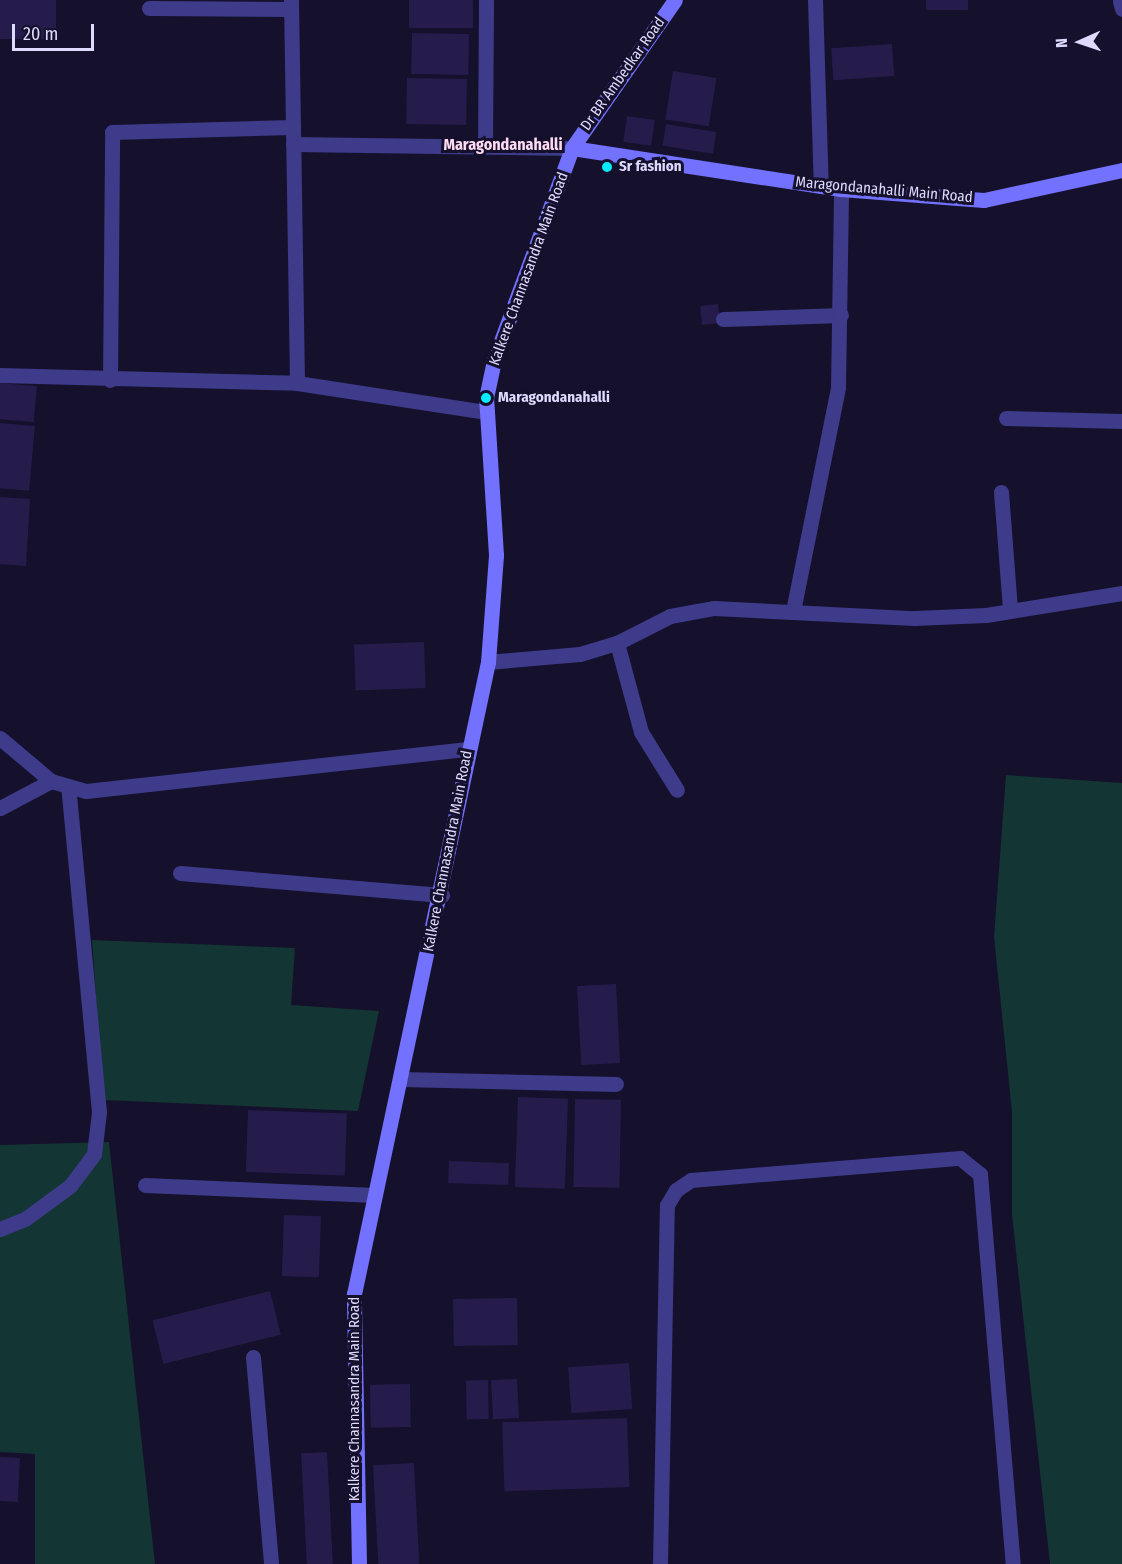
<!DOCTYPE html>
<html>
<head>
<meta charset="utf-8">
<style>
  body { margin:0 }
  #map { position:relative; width:1122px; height:1564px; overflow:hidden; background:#15102b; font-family:"Fira Sans Condensed",sans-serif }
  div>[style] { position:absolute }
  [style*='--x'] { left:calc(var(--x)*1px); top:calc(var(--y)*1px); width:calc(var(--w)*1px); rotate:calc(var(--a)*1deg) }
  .green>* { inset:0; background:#133533 }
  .building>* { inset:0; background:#251c4c; transform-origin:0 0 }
  .lane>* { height:15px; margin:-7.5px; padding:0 7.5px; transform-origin:7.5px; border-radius:7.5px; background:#3d3b8a }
  .street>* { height:15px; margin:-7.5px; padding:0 7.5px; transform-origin:7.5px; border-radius:7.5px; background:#3d3b8a }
  .secondary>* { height:15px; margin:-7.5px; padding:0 7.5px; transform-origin:7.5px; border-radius:7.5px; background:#7371ff }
  .dots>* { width:16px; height:16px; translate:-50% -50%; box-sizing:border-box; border:3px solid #15102b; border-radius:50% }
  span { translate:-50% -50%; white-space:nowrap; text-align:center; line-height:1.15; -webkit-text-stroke:6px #15102b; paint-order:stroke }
  .street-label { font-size:15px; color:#dedaff }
  .poi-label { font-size:15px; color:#dedaff; font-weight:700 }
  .left { translate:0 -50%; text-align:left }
  .neighbourhood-label { font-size:16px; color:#ffdcf3; font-weight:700 }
  .north { position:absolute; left:1050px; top:12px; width:60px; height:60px; -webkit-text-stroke:4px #15102b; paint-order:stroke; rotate:267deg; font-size:16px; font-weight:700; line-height:24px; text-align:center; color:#dedaff }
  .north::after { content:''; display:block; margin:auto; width:21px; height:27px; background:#dedaff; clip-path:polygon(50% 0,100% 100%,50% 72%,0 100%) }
  .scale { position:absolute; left:12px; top:24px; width:82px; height:27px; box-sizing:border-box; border:3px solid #dedaff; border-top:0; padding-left:8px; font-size:18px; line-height:21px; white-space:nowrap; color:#dedaff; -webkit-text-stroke:4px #15102b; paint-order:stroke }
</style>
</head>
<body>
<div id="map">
  <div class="green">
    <i style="clip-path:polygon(1006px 775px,1122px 783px,1122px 1564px,1050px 1564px,1012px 1215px,1012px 1112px,994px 937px)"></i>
    <i style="clip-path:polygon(92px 940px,295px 948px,291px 1005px,379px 1011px,358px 1111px,103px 1100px)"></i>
    <i style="clip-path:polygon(109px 1142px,155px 1564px,35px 1564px,35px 1454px,0 1452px,0 1145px)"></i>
  </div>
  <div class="building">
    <i style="left:0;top:0;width:56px;height:39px"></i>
    <i style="left:409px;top:0;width:64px;height:28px"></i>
    <i style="left:926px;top:0;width:42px;height:10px"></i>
    <i style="left:412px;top:33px;width:57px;height:41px;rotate:1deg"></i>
    <i style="left:892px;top:44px;width:32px;height:61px;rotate:86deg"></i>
    <i style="left:673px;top:71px;width:44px;height:49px;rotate:9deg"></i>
    <i style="left:407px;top:78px;width:60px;height:46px;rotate:1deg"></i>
    <i style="left:627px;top:116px;width:28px;height:26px;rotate:8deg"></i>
    <i style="left:666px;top:124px;width:51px;height:22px;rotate:9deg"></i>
    <i style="left:718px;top:304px;width:19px;height:18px;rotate:84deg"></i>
    <i style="left:0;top:383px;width:37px;height:36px;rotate:5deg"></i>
    <i style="left:0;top:423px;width:35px;height:65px;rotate:5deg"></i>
    <i style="clip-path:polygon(0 497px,30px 499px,26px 566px,0 564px)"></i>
    <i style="left:424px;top:642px;width:46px;height:70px;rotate:88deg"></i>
    <i style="left:616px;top:984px;width:79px;height:39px;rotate:87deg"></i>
    <i style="left:518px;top:1097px;width:50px;height:90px;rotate:2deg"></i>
    <i style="left:575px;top:1099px;width:46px;height:88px;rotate:1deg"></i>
    <i style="left:248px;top:1110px;width:99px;height:62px;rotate:2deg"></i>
    <i style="left:449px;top:1161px;width:60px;height:22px;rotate:2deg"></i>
    <i style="left:284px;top:1215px;width:37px;height:61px;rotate:2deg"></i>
    <i style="left:270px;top:1291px;width:45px;height:121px;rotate:76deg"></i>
    <i style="left:517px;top:1298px;width:47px;height:64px;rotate:89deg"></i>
    <i style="left:629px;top:1363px;width:46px;height:61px;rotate:86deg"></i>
    <i style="left:517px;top:1379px;width:39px;height:26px;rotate:87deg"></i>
    <i style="left:488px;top:1380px;width:39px;height:22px;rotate:89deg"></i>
    <i style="left:410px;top:1384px;width:43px;height:40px;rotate:89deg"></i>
    <i style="left:627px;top:1418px;width:69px;height:125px;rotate:88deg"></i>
    <i style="left:327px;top:1452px;width:112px;height:26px;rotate:87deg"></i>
    <i style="left:0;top:1457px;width:20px;height:44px;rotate:3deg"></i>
    <i style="left:414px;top:1463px;width:101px;height:41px;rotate:87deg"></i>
  </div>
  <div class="lane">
    <i style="--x:0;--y:808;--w:58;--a:-27.9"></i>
    <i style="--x:145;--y:1185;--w:230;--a:2.5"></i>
    <i style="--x:253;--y:1357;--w:208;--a:85"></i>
  </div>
  <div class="street">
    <i style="--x:291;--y:0;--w:383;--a:89.1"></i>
    <i style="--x:815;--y:0;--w:186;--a:88.2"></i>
    <i style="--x:1120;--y:1;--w:8;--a:76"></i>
    <i style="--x:149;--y:8;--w:142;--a:0.4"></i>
    <i style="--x:293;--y:144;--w:279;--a:0.8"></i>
    <i style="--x:485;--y:147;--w:147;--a:-89.6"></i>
    <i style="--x:723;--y:319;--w:118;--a:-1.9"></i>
    <i style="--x:0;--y:375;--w:297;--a:1.5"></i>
    <i style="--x:297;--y:383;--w:192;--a:8.7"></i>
    <i style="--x:110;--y:380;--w:248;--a:-89.5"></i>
    <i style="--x:112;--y:132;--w:181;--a:-1.6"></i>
    <i style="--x:1006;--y:418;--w:116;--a:1.5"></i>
    <i style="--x:1001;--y:492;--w:118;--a:85.6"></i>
    <i style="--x:793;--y:611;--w:228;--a:-78.6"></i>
    <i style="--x:838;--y:387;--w:198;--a:-89.1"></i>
    <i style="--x:617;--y:643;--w:92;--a:74.9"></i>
    <i style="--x:641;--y:732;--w:68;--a:58.2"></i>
    <i style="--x:488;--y:662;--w:92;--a:-5"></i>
    <i style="--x:580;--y:654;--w:39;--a:-17"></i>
    <i style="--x:617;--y:643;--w:59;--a:-27"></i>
    <i style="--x:670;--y:616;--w:45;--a:-10.3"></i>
    <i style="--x:714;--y:608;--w:200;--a:2.9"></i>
    <i style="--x:914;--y:618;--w:72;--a:-2.4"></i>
    <i style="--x:986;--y:615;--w:138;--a:-9.2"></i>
    <i style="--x:0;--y:738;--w:67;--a:40.1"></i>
    <i style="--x:51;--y:781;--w:36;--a:16"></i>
    <i style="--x:86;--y:791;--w:384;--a:-6.3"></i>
    <i style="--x:180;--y:873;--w:263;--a:4.8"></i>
    <i style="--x:400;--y:1079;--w:216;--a:1.3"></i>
    <i style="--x:0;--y:1229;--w:27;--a:-22"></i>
    <i style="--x:25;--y:1219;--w:56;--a:-36.3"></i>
    <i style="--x:70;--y:1186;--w:40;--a:-53"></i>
    <i style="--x:94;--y:1154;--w:42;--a:-83.2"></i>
    <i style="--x:99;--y:1112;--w:326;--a:-95.4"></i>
    <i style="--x:660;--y:1564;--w:359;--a:-88.9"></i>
    <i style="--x:667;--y:1205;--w:17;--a:-59"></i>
    <i style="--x:676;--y:1190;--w:18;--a:-34"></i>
    <i style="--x:691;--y:1180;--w:270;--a:-4.7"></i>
    <i style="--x:960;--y:1158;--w:26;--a:39"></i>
    <i style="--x:980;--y:1174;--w:391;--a:85.2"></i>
  </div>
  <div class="secondary">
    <i style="--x:572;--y:148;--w:272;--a:8.7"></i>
    <i style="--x:841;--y:189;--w:143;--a:4.4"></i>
    <i style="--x:984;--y:200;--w:141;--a:-12.3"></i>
    <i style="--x:359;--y:1564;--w:270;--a:-91.1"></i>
    <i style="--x:354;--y:1294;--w:646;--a:-78.03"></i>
    <i style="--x:488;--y:662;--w:107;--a:-85.7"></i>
    <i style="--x:496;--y:555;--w:157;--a:-93.6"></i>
    <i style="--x:486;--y:398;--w:39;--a:-78"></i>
    <i style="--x:494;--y:360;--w:226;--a:-69.8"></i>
    <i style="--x:572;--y:148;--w:180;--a:-55.2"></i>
  </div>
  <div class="dots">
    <i style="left:607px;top:167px;background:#06eaff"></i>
    <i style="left:486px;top:398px;background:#06eaff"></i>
  </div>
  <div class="street-label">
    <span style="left:623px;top:74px;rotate:-55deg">Dr BR Ambedkar Road</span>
    <span style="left:884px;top:190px;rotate:5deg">Maragondanahalli Main Road</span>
    <span style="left:529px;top:269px;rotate:-70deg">Kalkere Channasandra Main Road</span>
    <span style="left:448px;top:851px;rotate:-79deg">Kalkere Channasandra Main Road</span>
    <span style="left:355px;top:1399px;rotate:-90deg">Kalkere Channasandra Main Road</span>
  </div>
  <div class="poi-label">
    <span class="left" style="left:619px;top:167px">Sr fashion</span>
    <span class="left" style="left:498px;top:398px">Maragondanahalli</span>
  </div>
  <div class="neighbourhood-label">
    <span style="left:503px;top:145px">Maragondanahalli</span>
  </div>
  <div class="north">N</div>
  <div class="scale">20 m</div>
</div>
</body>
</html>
